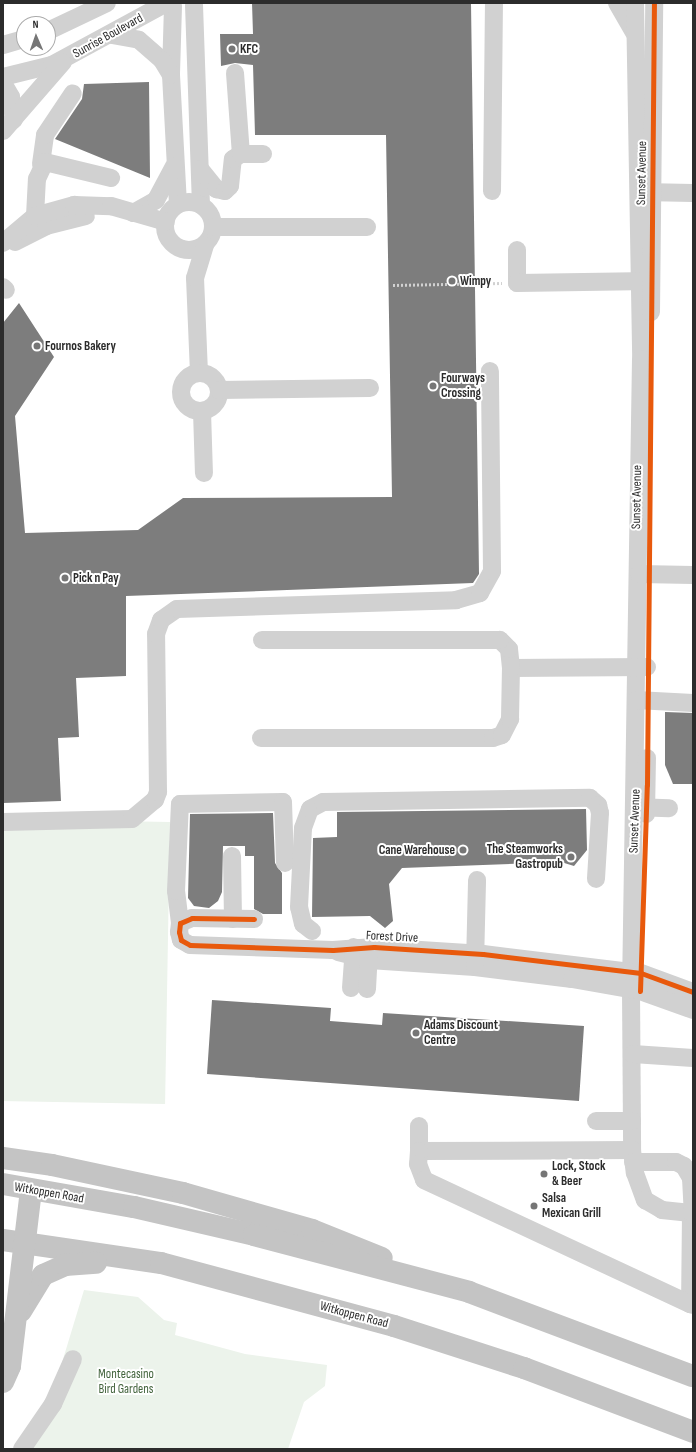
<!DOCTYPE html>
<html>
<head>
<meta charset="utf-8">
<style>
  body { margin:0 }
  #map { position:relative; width:696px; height:1452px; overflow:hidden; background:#fff; font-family:"Sofia Sans Condensed",sans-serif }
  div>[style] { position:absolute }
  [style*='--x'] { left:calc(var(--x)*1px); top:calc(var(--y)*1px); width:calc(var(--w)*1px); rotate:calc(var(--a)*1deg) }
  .green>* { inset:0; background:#ecf3eb; transform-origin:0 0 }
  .building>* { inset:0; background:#7d7d7d }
  .path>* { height:2.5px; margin-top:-1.25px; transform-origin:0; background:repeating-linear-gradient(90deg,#d1d1d1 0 2px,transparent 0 4px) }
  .minor>* { height:18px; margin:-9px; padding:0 9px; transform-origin:9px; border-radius:9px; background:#d1d1d1 }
  .minor>.ring { margin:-9px; padding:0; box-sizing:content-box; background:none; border:18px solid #d1d1d1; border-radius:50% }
  .major>* { height:22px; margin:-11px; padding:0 11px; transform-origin:11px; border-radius:11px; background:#c4c4c4 }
  .cycleway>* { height:5px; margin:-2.5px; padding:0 2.5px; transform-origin:2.5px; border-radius:2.5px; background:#e8590c }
  .dots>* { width:11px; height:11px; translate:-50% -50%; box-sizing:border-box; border:2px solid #fff; border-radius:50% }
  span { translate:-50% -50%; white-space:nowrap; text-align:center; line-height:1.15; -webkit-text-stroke:4px #fff; paint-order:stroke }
  .street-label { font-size:13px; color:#2c2c2c }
  .poi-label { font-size:13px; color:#2c2c2c; font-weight:700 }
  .left { translate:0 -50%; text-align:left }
  .right { translate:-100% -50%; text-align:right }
  .park-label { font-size:13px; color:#43643d }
  .frame { position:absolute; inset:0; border:4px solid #2c2c2c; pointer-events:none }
  .north { position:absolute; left:16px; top:16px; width:40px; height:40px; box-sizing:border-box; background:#fff; border:1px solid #ababab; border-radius:50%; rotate:358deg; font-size:11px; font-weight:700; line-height:16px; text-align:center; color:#2c2c2c }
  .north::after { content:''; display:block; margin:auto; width:14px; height:18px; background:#767676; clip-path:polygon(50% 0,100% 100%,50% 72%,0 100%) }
</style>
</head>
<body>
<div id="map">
  <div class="green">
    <i style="left:170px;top:822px;width:282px;height:167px;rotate:91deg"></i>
    <i style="clip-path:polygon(84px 1290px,138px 1297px,164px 1320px,177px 1323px,175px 1335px,245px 1354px,327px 1365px,325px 1386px,304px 1402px,288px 1449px,17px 1449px,41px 1414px,57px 1379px)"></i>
  </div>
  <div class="building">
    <i style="clip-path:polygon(252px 3px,471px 3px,479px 574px,473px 583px,126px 596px,126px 676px,76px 678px,79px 737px,58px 738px,61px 801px,3px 803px,3px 323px,19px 303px,54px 357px,15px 416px,25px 533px,138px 530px,183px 498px,392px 497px,386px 135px,255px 135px,253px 65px,235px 63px,221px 66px,220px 34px,253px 34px)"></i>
    <i style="clip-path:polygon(149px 82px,150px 178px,55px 139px,82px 99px,84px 84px)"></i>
    <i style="clip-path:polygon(665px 712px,693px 713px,693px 784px,673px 784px,665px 765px)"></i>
    <i style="clip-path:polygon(586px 809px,587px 850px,574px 866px,561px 862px,402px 868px,389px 884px,393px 921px,385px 928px,370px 916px,312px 917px,313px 838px,337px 837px,337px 812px)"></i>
    <i style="clip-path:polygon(273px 813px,275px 863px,282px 873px,282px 914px,263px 914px,254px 909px,254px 856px,245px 856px,245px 846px,223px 846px,222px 892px,218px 901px,209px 908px,194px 906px,188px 898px,190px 814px)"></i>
    <i style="clip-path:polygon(212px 1000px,331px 1008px,330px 1021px,382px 1025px,383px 1013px,584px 1026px,579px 1101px,207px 1074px)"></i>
  </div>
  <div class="path">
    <i style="--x:393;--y:285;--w:109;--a:-1.1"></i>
  </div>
  <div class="minor">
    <i style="--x:617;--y:3;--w:34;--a:60"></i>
    <i style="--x:635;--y:3;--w:356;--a:89"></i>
    <i style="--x:641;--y:359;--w:631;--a:90.91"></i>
    <i style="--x:631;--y:990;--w:160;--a:89.6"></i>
    <i style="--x:632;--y:1150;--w:23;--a:83"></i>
    <i style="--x:635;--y:1173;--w:29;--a:70"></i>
    <i style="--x:645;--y:1200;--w:20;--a:30"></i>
    <i style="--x:662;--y:1210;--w:29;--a:6"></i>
    <i style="--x:691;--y:1213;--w:91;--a:90.6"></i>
    <i style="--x:690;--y:1304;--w:3;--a:18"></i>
    <i style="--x:194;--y:5;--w:200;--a:88"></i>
    <i style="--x:173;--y:6;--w:69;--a:91.7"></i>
    <i style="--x:171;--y:75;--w:129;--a:86.9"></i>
    <i style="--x:48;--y:31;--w:65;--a:-25.4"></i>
    <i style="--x:112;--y:35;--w:27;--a:10"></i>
    <i style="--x:139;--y:40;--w:30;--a:41"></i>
    <i style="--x:162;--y:60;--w:17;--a:59"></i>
    <i style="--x:3;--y:45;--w:22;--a:-16"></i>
    <i style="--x:235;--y:73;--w:81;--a:85.8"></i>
    <i style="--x:3;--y:77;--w:50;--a:-13.8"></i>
    <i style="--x:52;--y:65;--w:130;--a:-28.5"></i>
    <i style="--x:3;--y:83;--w:16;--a:60"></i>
    <i style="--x:11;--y:97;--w:23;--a:83"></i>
    <i style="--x:3;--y:131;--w:91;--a:-49"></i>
    <i style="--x:41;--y:164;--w:29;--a:-82"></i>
    <i style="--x:45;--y:135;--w:50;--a:-56.3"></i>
    <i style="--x:200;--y:169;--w:26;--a:51"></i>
    <i style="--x:216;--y:189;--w:9;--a:13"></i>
    <i style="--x:225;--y:191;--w:7;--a:-45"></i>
    <i style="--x:230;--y:186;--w:27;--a:-84"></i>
    <i style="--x:233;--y:159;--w:9;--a:-32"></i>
    <i style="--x:241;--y:154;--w:22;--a:0"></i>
    <i style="--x:492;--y:191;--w:188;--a:-89.4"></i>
    <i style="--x:642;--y:192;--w:51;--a:1.1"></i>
    <i class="ring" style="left:165px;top:202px;width:30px;height:30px"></i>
    <i style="--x:133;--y:213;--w:26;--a:-29"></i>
    <i style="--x:156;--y:200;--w:38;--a:-62"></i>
    <i style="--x:35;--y:216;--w:37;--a:-87"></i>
    <i style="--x:37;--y:179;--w:19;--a:-65"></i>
    <i style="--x:45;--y:162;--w:68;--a:13.6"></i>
    <i style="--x:213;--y:227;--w:154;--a:0"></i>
    <i style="--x:15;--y:242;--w:35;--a:-27"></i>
    <i style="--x:46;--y:226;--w:41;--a:-14"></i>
    <i style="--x:3;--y:243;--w:42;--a:-40.2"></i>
    <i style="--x:35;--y:216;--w:41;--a:-15.8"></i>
    <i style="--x:74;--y:205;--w:37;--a:2"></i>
    <i style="--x:111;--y:206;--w:57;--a:16.2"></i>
    <i style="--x:517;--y:250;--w:33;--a:90"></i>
    <i style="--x:517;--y:283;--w:133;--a:-0.9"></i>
    <i style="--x:3;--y:287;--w:4;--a:45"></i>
    <i style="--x:651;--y:312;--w:309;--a:-89.4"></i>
    <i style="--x:199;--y:373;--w:95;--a:-92.4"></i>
    <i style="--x:195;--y:278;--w:34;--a:-73"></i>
    <i class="ring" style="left:181px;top:373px;width:20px;height:20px"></i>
    <i style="--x:219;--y:390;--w:151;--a:-0.8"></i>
    <i style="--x:202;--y:411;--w:62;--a:88.2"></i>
    <i style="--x:639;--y:574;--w:54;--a:1.1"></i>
    <i style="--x:511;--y:668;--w:136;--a:-0.4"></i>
    <i style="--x:636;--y:700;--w:57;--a:3"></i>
    <i style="--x:261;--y:738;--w:232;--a:0"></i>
    <i style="--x:493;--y:738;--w:9;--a:-18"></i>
    <i style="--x:502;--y:735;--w:18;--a:-63"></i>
    <i style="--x:510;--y:719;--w:51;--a:-88.9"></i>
    <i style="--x:511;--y:668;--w:19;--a:-96"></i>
    <i style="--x:509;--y:649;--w:13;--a:-135"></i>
    <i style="--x:500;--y:640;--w:238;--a:180"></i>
    <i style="--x:634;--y:807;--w:35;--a:2"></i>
    <i style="--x:646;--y:814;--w:56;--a:-89"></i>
    <i style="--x:3;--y:822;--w:129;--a:-1.3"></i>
    <i style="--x:132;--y:819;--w:30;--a:-40"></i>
    <i style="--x:155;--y:800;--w:9;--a:-69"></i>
    <i style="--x:158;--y:792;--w:158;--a:-90.7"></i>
    <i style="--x:156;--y:634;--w:15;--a:-70"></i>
    <i style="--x:161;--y:620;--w:19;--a:-35"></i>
    <i style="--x:177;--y:609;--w:279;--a:-1.8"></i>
    <i style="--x:456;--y:600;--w:25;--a:-16"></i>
    <i style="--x:480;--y:593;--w:25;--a:-61"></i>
    <i style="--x:492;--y:571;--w:200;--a:-90.6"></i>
    <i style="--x:232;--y:856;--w:63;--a:89.1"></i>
    <i style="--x:254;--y:919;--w:62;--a:-179.1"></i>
    <i style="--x:192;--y:918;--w:13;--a:157"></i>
    <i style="--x:180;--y:923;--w:9;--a:96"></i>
    <i style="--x:179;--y:932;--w:8;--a:76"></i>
    <i style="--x:181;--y:940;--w:10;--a:29"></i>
    <i style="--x:190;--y:945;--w:143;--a:2"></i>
    <i style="--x:333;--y:950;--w:41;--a:-4.2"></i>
    <i style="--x:374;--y:947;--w:109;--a:3.7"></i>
    <i style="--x:483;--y:954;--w:159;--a:6.9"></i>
    <i style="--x:641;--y:973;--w:55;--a:20.1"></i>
    <i style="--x:180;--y:923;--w:32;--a:-97"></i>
    <i style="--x:176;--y:891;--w:87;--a:-87.4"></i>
    <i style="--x:180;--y:804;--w:103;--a:-1.1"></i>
    <i style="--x:283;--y:802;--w:61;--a:88.1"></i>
    <i style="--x:312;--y:931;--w:11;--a:-142"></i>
    <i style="--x:303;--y:924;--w:17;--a:-103"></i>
    <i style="--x:299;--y:907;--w:79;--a:-87.1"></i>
    <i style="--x:303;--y:828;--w:20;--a:-70"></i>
    <i style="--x:310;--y:809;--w:15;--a:-28"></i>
    <i style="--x:323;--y:802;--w:267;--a:-0.9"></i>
    <i style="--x:590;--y:798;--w:11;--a:41"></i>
    <i style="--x:598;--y:805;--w:8;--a:76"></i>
    <i style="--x:600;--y:813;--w:66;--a:93.5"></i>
    <i style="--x:338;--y:952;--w:32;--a:14"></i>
    <i style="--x:369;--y:960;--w:106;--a:3.8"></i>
    <i style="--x:475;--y:967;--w:98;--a:7.1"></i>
    <i style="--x:572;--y:979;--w:69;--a:10"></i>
    <i style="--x:640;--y:991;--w:56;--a:19.7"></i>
    <i style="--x:475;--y:964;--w:84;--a:-88.6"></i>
    <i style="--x:351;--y:988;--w:41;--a:-85.8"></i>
    <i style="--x:367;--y:989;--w:39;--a:-87"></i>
    <i style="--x:633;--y:1054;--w:60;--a:3.8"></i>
    <i style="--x:596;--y:1121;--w:36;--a:0"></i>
    <i style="--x:419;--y:1126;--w:25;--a:90"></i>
    <i style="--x:632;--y:1150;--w:213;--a:179.7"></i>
    <i style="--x:419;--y:1151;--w:13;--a:94"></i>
    <i style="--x:418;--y:1164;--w:17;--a:69"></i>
    <i style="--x:424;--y:1180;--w:293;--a:25"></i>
    <i style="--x:633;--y:1162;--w:43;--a:0"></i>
    <i style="--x:676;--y:1162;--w:9;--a:27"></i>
    <i style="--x:684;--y:1166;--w:14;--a:60"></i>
    <i style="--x:691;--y:1178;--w:36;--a:87"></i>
    <i style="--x:22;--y:1449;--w:55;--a:-55.4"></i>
    <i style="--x:53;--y:1404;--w:49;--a:-66"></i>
  </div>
  <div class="major">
    <i style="--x:3;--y:1158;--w:49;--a:8.1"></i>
    <i style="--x:52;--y:1165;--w:134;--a:12.1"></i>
    <i style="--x:183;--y:1193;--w:134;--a:16"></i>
    <i style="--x:312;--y:1230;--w:75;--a:21.8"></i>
    <i style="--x:3;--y:1184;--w:133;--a:10"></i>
    <i style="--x:134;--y:1207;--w:123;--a:13.1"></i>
    <i style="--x:254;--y:1235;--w:222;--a:14.8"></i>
    <i style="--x:469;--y:1292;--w:239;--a:20.6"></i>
    <i style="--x:3;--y:1240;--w:160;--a:8.3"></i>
    <i style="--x:161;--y:1263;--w:241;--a:15.1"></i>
    <i style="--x:394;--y:1326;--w:137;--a:17.9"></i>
    <i style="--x:524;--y:1368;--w:181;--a:20.7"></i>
    <i style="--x:21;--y:1311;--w:42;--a:-58.6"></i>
    <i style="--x:43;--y:1275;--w:24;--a:-24"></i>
    <i style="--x:65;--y:1265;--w:31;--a:-4"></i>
    <i style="--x:3;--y:1382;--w:17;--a:-66"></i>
    <i style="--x:10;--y:1366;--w:177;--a:-83.2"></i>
  </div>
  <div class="cycleway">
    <i style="--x:254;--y:919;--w:62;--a:-179.1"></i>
    <i style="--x:192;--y:918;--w:13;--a:157"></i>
    <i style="--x:180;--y:923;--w:9;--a:96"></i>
    <i style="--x:179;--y:932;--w:8;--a:76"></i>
    <i style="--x:181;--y:940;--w:10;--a:29"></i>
    <i style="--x:190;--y:945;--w:143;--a:2"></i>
    <i style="--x:333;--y:950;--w:41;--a:-4.2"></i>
    <i style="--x:374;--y:947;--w:109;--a:3.7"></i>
    <i style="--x:483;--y:954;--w:159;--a:6.9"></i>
    <i style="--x:641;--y:973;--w:55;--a:20.1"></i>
    <i style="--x:640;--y:991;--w:206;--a:-88.1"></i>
    <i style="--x:647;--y:785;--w:782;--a:-89.49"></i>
  </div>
  <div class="dots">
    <i style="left:232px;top:49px;background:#767676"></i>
    <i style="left:452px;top:281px;background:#767676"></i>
    <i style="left:37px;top:346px;background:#767676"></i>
    <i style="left:433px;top:386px;background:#767676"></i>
    <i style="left:65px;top:578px;background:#767676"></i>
    <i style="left:463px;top:850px;background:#767676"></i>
    <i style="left:571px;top:857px;background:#767676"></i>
    <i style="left:416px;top:1033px;background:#767676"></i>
    <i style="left:544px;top:1174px;background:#767676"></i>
    <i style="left:534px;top:1206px;background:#767676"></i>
  </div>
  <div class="street-label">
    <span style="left:108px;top:36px;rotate:-29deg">Sunrise Boulevard</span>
    <span style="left:642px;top:173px;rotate:-89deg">Sunset Avenue</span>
    <span style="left:637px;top:497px;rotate:-89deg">Sunset Avenue</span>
    <span style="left:635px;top:821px;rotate:-88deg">Sunset Avenue</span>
    <span style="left:392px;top:937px;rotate:3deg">Forest Drive</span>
    <span style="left:49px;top:1193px;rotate:10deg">Witkoppen Road</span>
    <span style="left:354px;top:1315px;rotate:15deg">Witkoppen Road</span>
  </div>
  <div class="poi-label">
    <span class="left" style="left:240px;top:49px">KFC</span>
    <span class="left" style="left:460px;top:281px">Wimpy</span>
    <span class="left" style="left:45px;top:346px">Fournos Bakery</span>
    <span class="left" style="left:441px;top:386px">Fourways<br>Crossing</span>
    <span class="left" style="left:73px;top:578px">Pick n Pay</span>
    <span class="right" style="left:455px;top:850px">Cane Warehouse</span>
    <span class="right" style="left:563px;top:857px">The Steamworks<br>Gastropub</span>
    <span class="left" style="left:424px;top:1033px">Adams Discount<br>Centre</span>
    <span class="left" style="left:552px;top:1174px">Lock, Stock<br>&amp; Beer</span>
    <span class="left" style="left:542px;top:1206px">Salsa<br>Mexican Grill</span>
  </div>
  <div class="park-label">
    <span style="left:126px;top:1382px">Montecasino<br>Bird Gardens</span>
  </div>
  <div class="frame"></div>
  <div class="north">N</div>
</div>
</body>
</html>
